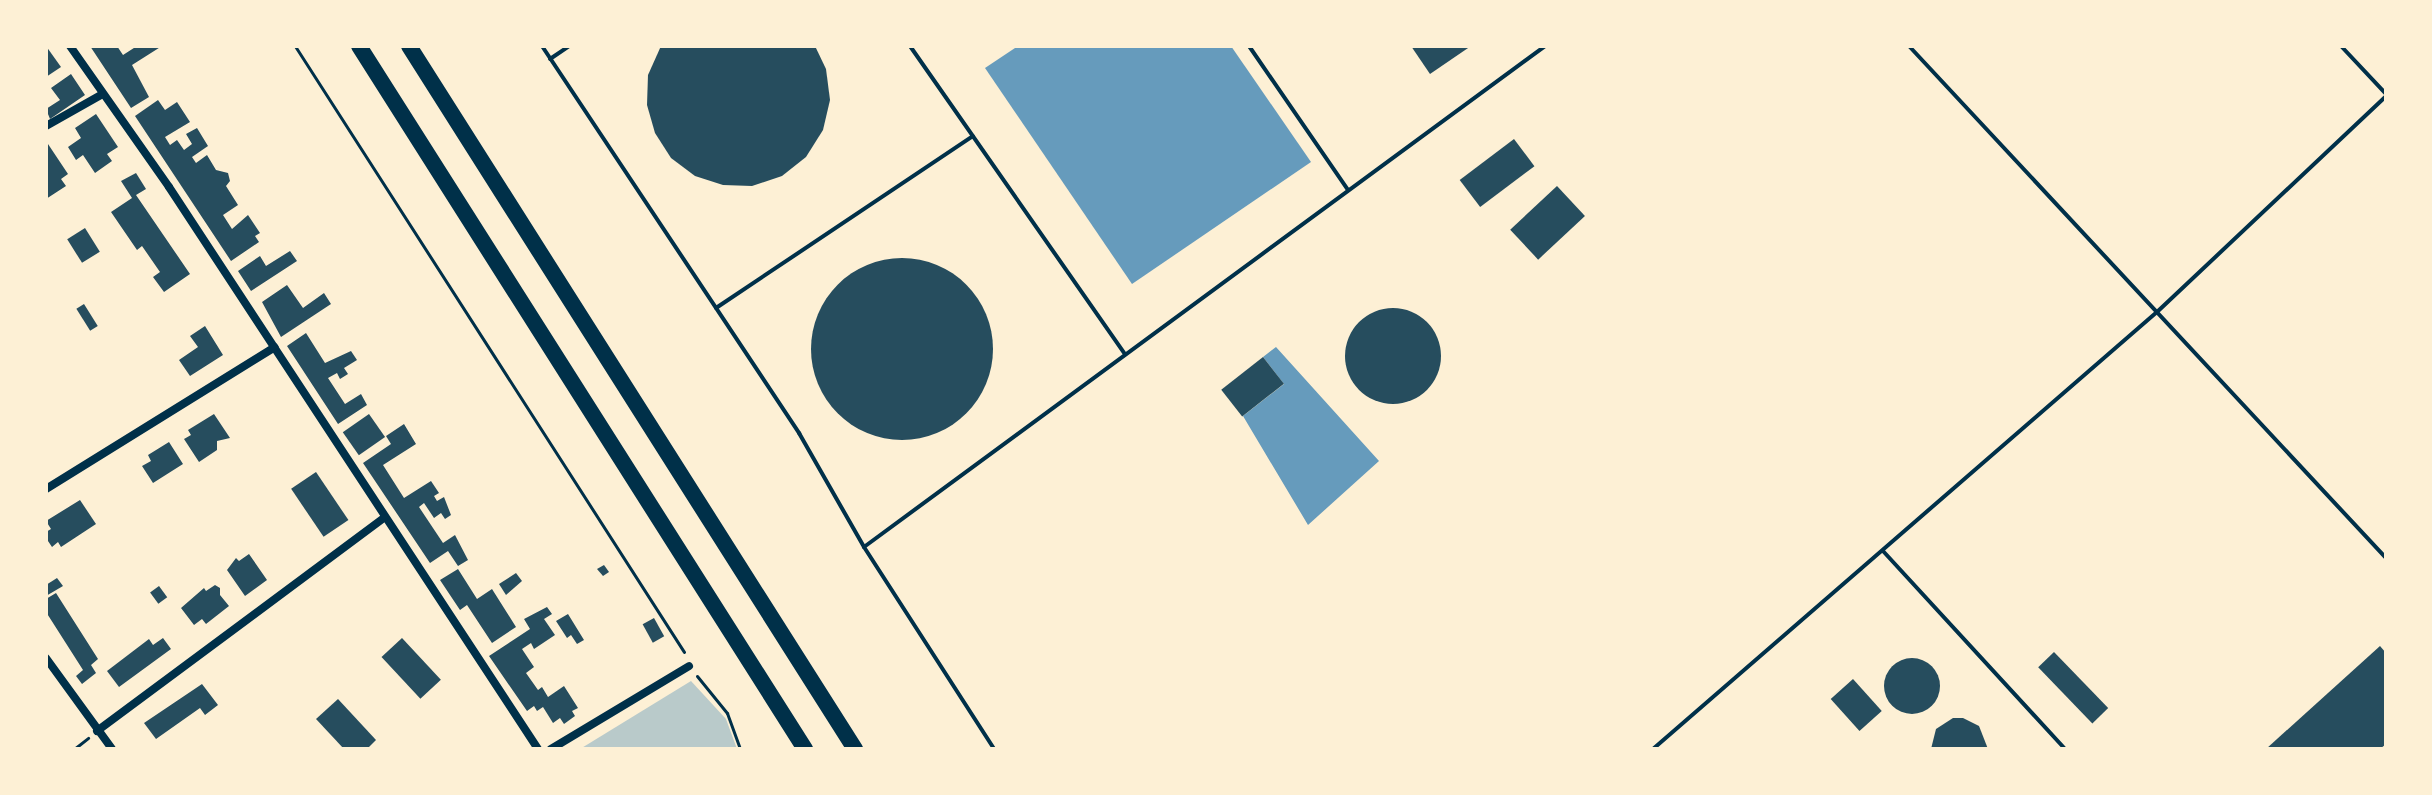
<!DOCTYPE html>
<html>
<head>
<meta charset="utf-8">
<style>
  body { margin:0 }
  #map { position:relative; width:2432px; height:795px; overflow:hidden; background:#fdf0d5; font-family:Ubuntu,sans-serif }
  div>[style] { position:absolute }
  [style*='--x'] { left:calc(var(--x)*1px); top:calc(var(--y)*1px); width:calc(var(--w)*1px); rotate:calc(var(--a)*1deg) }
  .green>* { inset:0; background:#b9caca }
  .water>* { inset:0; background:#669bbc }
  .building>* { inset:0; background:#264d5e; transform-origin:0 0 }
  .round { border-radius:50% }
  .path>* { height:3px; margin:-1.5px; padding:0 1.5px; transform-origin:1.5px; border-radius:1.5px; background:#003049 }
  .service>* { height:4px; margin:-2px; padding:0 2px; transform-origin:2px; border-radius:2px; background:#003049 }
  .minor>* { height:8px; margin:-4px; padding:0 4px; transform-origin:4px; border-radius:4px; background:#003049 }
  .motorway>* { height:16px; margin:-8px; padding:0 8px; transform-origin:8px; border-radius:8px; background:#003049 }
  span { translate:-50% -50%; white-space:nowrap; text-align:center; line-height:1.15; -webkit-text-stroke:7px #fdf0d5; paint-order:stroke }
  .frame { position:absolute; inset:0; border:48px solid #fdf0d5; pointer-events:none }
</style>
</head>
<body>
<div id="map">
  <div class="green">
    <i style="clip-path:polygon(691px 681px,726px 719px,737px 749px,580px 749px)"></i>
  </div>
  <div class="water">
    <i style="clip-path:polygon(1018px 46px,1231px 46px,1311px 162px,1132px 284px,985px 68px)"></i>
    <i style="clip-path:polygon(1276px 347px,1379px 461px,1308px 525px,1243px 416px,1284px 384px,1263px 357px)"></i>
  </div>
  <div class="building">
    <i style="clip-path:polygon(46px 46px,61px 67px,46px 77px)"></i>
    <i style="clip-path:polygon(90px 46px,117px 46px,123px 55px,137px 46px,162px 46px,132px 65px,149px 97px,131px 108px)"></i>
    <i style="clip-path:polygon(661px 46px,815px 46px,826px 69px,830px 100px,823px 130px,806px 157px,782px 176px,752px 186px,723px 185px,695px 176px,671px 158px,655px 133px,647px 105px,648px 75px)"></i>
    <i style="clip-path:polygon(1411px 46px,1471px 46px,1430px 74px)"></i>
    <i style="clip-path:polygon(71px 74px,85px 95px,50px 119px,46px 109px,60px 100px,51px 88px)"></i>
    <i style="clip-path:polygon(158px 100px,165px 110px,177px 102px,190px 122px,165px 137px,170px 145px,177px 140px,184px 150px,192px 144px,186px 134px,197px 128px,208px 146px,192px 157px,196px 163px,207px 155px,216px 170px,228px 173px,230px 181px,226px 186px,238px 205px,223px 215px,232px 229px,248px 215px,260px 233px,255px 236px,259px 242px,231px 261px,135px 116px)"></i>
    <i style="clip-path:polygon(96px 114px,118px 147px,107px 154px,112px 161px,95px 173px,83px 155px,76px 160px,68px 147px,81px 138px,75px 128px)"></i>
    <i style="left:1514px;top:139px;width:34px;height:68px;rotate:53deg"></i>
    <i style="clip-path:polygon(46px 141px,68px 174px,61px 179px,66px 186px,46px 199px)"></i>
    <i style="clip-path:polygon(136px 173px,146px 189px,136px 195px,190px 274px,164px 292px,153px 277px,160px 272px,142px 246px,137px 250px,111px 212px,132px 198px,121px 181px)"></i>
    <i style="left:1557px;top:186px;width:41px;height:64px;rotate:47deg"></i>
    <i style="left:85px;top:228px;width:28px;height:21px;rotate:58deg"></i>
    <i style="clip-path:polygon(290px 251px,297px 261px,251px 291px,238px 271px,260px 256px,266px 266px)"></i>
    <i class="round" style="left:811px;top:258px;width:182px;height:182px"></i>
    <i style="clip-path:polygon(287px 285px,303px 308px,324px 293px,331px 304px,281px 337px,262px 302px)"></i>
    <i style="left:84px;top:304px;width:26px;height:9px;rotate:58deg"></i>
    <i class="round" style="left:1345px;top:308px;width:96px;height:96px"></i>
    <i style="clip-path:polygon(205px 326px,223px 355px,190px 376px,179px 360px,198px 347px,190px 336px)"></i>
    <i style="clip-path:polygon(306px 333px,325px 363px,351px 351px,357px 360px,344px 368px,348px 374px,340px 379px,337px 373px,328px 378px,345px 404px,361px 394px,367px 405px,338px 424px,287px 346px)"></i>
    <i style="left:1263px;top:357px;width:34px;height:53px;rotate:52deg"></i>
    <i style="clip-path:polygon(214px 414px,230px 438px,217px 441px,217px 450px,199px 462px,184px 439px,191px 435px,188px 430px)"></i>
    <i style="left:369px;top:414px;width:28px;height:32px;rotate:55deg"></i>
    <i style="clip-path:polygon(404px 424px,416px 444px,383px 465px,404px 498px,431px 481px,439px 493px,434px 496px,437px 501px,444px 497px,451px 515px,445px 519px,441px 513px,434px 518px,424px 503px,419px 507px,443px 543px,455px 535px,468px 560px,458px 566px,448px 551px,430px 563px,363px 463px,391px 444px,386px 436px)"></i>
    <i style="clip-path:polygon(169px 442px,183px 464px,153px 483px,142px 466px,151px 461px,148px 455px)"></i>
    <i style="left:316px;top:472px;width:58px;height:30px;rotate:56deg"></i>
    <i style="clip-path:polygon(80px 500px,96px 524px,61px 547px,58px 542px,52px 547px,46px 538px,46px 532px,51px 529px,46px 521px)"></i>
    <i style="clip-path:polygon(249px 554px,267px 580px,245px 596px,227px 570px,236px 558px,239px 561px)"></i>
    <i style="clip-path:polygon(604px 565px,609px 572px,603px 576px,597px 569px)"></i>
    <i style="clip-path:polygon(458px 569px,477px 599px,492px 589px,516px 627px,492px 643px,467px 605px,460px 610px,440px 580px)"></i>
    <i style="clip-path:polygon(516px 573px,522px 581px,506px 595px,499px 584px)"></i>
    <i style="clip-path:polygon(57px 578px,63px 586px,46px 596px,46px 585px)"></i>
    <i style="clip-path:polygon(215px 585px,220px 588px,220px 595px,229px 606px,206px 624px,202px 619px,194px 625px,181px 608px,204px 588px,206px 591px)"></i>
    <i style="left:159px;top:586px;width:14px;height:11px;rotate:54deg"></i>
    <i style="clip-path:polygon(56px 593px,98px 659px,91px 665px,96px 673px,82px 684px,76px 676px,83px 670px,46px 612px,46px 599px)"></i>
    <i style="clip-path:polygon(547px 607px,552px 614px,544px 619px,555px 635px,534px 649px,531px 643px,522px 649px,534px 667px,526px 673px,538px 690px,542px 687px,548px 697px,564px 686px,578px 708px,572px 711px,575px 716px,564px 724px,560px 718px,553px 723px,543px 707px,537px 711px,534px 706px,527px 711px,489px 656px,530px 629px,524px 619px)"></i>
    <i style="clip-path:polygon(568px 614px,584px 640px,577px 644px,571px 635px,567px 638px,556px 621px)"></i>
    <i style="left:654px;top:618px;width:21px;height:13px;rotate:61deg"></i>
    <i style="clip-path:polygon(163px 638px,171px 649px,119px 687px,107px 671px,149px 639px,153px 645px)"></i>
    <i style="left:402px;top:638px;width:57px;height:28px;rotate:47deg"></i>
    <i style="clip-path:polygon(2380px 646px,2386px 653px,2386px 744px,2380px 749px,2266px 749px)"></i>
    <i style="left:2054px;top:652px;width:78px;height:22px;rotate:46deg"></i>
    <i class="round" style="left:1884px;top:658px;width:56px;height:56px"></i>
    <i style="left:1853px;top:679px;width:43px;height:30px;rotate:48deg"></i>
    <i style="clip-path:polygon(202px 684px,218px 705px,205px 715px,200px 708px,156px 739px,144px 723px)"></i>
    <i style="clip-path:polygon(338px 699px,376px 740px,367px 749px,344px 749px,316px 719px)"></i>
    <i style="clip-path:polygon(1953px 718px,1963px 718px,1979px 726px,1988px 749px,1931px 749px,1936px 729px)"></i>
  </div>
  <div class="path">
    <i style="--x:295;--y:46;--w:720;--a:57.3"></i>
    <i style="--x:697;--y:676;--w:48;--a:51"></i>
    <i style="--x:727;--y:713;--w:38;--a:70"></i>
    <i style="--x:74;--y:749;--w:18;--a:-38"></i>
  </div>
  <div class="service">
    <i style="--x:542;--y:46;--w:465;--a:56.4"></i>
    <i style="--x:799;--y:433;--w:131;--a:60.3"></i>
    <i style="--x:864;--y:547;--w:240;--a:57.2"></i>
    <i style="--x:910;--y:46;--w:376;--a:55.1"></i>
    <i style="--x:1249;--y:46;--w:175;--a:55.5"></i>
    <i style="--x:1909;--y:46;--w:700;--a:47.03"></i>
    <i style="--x:2341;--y:46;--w:66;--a:46.8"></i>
    <i style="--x:550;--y:59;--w:23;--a:-34"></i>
    <i style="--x:716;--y:308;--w:309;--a:-33.8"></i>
    <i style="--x:864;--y:547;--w:845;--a:-36.34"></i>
    <i style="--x:1883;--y:551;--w:269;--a:47.4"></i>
    <i style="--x:1653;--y:749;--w:667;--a:-40.93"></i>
    <i style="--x:2157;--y:312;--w:315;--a:-43.3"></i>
  </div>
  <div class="minor">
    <i style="--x:70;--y:46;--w:172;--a:54.9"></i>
    <i style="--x:169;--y:187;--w:672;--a:56.71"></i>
    <i style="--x:46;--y:126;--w:63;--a:-29.4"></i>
    <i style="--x:46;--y:489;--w:269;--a:-31.8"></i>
    <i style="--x:46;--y:658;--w:112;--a:54"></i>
    <i style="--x:97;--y:731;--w:357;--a:-36.6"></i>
    <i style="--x:551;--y:749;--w:161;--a:-31"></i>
  </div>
  <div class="motorway">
    <i style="--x:359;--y:46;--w:833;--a:57.61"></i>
    <i style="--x:409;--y:46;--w:833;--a:57.61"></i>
  </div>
  <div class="frame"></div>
</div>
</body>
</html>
